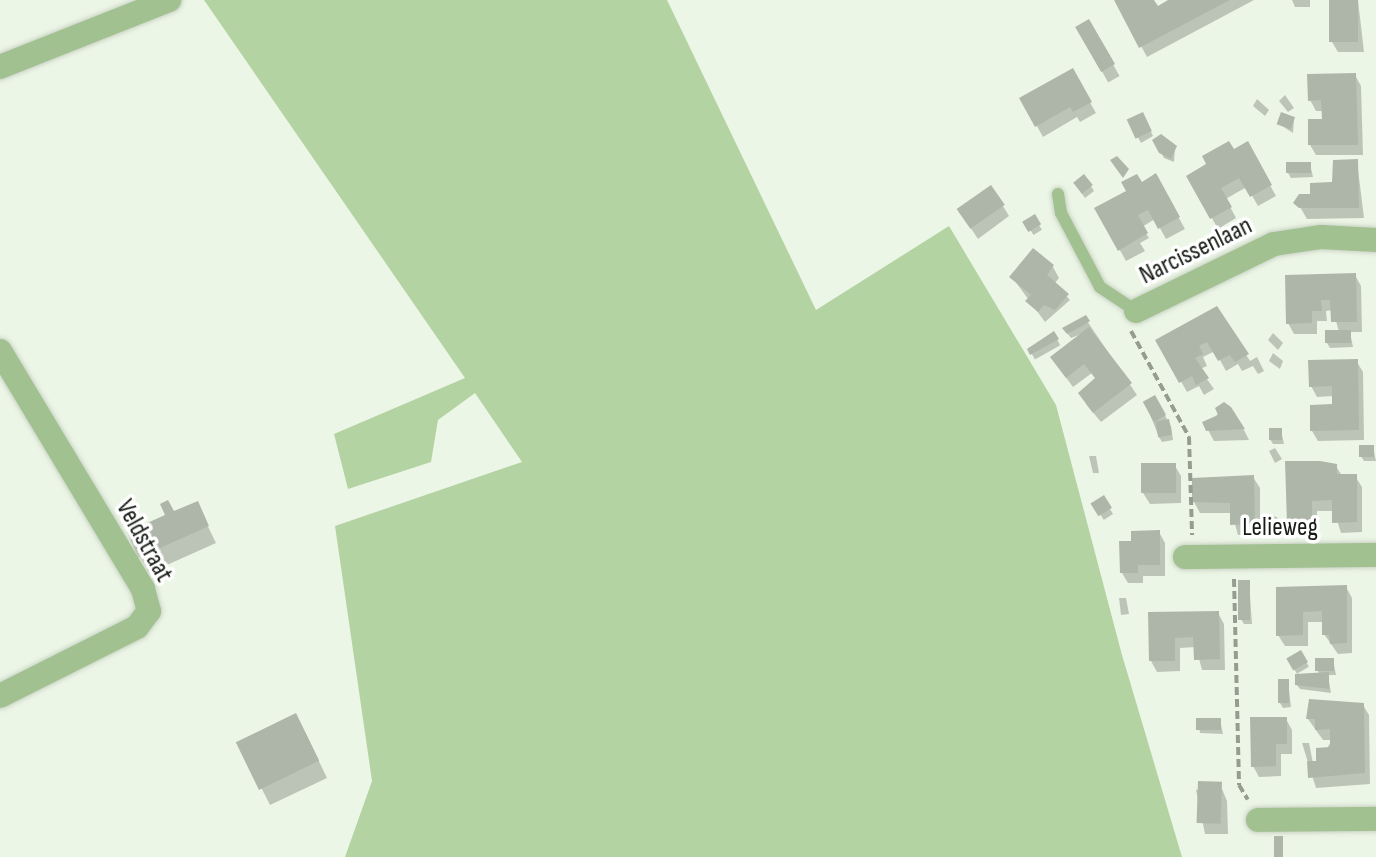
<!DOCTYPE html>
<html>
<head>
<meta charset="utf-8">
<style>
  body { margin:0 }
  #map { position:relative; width:1376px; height:857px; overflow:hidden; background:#ecf6e6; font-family:"Sofia Sans Condensed",sans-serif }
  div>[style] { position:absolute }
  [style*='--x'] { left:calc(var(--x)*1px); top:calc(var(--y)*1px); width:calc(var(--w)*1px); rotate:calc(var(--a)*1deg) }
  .green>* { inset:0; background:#b4d3a3 }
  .shadow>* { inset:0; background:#0003; transform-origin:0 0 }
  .building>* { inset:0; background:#adb6a8; transform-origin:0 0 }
  .path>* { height:4px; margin-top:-2px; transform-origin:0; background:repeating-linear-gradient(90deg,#959d91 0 8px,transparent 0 12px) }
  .roads { filter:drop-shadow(0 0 2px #cad3c5) drop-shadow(0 0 2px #cad3c5) }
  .lane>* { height:12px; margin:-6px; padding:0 6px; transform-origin:6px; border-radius:6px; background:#a1c190 }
  .street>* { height:24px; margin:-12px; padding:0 12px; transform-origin:12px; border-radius:12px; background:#a1c190 }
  span { translate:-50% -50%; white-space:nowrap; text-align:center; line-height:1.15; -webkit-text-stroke:7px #fff; paint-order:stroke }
  .street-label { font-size:26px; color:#171b15 }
</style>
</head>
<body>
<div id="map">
  <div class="green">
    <i style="clip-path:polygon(204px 0,667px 0,816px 310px,949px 226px,1056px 405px,1122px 655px,1182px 857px,345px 857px,372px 781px,335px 526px,522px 462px,475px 393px,438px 420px,431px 462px,348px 489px,334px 434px,465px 378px)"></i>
  </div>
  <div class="shadow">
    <i style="clip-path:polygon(1116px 0,1153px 0,1157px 8px,1172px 0,1254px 0,1147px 57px)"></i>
    <i style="clip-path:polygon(1292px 0,1310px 0,1310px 7px,1295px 7px)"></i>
    <i style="clip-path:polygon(1331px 0,1358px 0,1364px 52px,1338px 52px,1332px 42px)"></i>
    <i style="left:1089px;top:21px;width:63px;height:13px;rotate:61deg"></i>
    <i style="clip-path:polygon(1072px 71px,1096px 113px,1080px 122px,1077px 117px,1043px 137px,1022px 99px)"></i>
    <i style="clip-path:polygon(1355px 75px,1361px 86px,1363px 155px,1316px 155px,1310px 145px,1325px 121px,1323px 111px,1316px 111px,1310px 100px)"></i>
    <i style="clip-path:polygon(1285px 95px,1294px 108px,1288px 112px,1279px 101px)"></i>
    <i style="clip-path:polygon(1257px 99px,1269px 110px,1265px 116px,1253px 106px)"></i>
    <i style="clip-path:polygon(1143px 114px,1153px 136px,1141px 143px,1130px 122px)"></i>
    <i style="clip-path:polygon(1294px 119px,1293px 133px,1279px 124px)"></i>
    <i style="clip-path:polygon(1155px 141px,1175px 147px,1174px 162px,1164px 158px)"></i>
    <i style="clip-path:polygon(1247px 144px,1276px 196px,1258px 206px,1247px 187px,1236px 193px,1226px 199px,1236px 218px,1218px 229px,1189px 177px)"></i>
    <i style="clip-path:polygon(1357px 161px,1364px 218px,1307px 219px,1296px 200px,1334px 184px)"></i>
    <i style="clip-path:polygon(1310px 164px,1313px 177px,1291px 178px,1288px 173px)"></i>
    <i style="clip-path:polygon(1156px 176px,1185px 229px,1166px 239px,1155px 219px,1142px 227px,1149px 238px,1140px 243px,1145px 251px,1126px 261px,1097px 209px)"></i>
    <i style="clip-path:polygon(1091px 186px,1094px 191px,1085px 198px,1078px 188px)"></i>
    <i style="clip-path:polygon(1003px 206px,1009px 216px,978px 239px,966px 221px)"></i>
    <i style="left:1034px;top:217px;width:15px;height:10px;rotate:58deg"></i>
    <i style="clip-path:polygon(1053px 267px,1059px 278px,1055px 283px,1070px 300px,1045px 322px,1012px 277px)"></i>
    <i style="clip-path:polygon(1355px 275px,1361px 286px,1362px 332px,1350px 332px,1353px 347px,1330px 348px,1327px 343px,1339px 332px,1333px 310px,1326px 311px,1327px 321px,1317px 321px,1317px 334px,1294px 334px,1288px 323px)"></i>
    <i style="clip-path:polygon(1217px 308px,1250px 361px,1257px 357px,1264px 371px,1258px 374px,1253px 366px,1242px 371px,1238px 364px,1226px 371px,1215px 351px,1203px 357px,1207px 366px,1200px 369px,1214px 389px,1204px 395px,1199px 386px,1187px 392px,1158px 341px)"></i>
    <i style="clip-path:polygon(1085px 318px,1137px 395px,1101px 422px,1086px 404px,1097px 380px,1092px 373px,1073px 387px,1059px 368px,1084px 333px,1071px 338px,1064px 329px)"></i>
    <i style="clip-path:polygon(1273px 333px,1283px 343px,1278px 350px,1268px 340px)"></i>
    <i style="left:1054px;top:334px;width:13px;height:29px;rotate:61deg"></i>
    <i style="clip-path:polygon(1273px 353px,1283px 361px,1280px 369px,1269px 361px)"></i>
    <i style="clip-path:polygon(1357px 362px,1363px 372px,1364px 440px,1318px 441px,1312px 431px,1334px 406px,1334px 396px,1317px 397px,1311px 386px)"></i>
    <i style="clip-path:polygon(1154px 397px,1171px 426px,1173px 440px,1162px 442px,1159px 437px,1145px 402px)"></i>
    <i style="clip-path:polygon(1223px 405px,1244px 430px,1249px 440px,1214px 441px,1208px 430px)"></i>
    <i style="clip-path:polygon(1281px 430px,1284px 444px,1273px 444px,1270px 439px)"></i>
    <i style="clip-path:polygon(1373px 447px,1376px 461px,1364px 461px,1361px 456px)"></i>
    <i style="clip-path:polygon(1275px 448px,1282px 459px,1275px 463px,1269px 451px)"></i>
    <i style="clip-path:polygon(1089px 456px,1096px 456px,1099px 473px,1093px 473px)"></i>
    <i style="clip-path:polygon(1175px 466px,1181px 476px,1181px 503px,1150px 504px,1143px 493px)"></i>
    <i style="clip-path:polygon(1336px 466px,1342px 476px,1355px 476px,1362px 487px,1362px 532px,1341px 533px,1334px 511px,1317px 511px,1317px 533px,1295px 534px,1289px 523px)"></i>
    <i style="clip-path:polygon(1253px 477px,1260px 488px,1260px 534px,1238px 535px,1232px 513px,1200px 513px,1194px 502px)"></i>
    <i style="left:1103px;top:498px;width:19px;height:11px;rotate:58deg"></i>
    <i style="clip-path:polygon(197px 504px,216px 543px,149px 573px,140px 557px,174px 514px)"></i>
    <i style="clip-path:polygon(1269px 513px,1278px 518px,1277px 528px,1268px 523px)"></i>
    <i style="clip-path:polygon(1159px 532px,1165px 543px,1165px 576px,1143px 576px,1143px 583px,1128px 583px,1122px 573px,1133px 543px)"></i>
    <i style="clip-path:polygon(1249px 582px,1252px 624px,1244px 624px,1241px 619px)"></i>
    <i style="clip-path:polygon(1346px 587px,1352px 598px,1352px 653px,1338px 654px,1324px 634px,1324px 622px,1308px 622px,1308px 646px,1285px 646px,1278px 635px,1278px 589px)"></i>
    <i style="clip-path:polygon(1119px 598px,1126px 598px,1129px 614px,1121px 615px)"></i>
    <i style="clip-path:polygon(1218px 613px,1224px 624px,1225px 670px,1202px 670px,1196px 647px,1180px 648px,1180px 671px,1157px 672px,1151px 661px,1150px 614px)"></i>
    <i style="left:1301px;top:653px;width:16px;height:14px;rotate:60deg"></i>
    <i style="clip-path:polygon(1333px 660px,1336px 675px,1328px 675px,1331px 693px,1300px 689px,1297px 685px,1320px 674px,1317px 670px)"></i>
    <i style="clip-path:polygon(1288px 681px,1291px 707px,1283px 708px,1280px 703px)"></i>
    <i style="clip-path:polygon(1363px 705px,1369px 715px,1370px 784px,1316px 788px,1302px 743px,1309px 743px,1313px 763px,1318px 763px,1332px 740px,1323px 740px,1308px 719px)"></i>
    <i style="clip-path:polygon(1286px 719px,1292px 730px,1292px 754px,1281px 754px,1281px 776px,1259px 777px,1253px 766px)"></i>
    <i style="clip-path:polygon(1198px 720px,1220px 720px,1223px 734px,1200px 733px)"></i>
    <i style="clip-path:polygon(305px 732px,327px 778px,270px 805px,239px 744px)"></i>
    <i style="clip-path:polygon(1220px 784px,1227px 801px,1228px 834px,1205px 834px,1196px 790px)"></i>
  </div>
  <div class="building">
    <i style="clip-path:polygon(1114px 0,1154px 0,1158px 6px,1168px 0,1230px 0,1139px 48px)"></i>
    <i style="left:1329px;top:0;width:29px;height:42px"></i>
    <i style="left:1089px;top:19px;width:52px;height:16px;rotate:60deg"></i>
    <i style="clip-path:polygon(1073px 68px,1092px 102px,1073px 112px,1070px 107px,1035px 127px,1019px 98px)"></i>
    <i style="clip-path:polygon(1356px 73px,1358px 145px,1308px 145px,1308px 119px,1322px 119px,1321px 100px,1308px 101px,1307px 74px)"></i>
    <i style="left:1143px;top:112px;width:21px;height:18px;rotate:65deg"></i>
    <i style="left:1281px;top:112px;width:15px;height:13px;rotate:20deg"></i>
    <i style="clip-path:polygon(1161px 134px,1177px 146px,1171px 159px,1159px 153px,1152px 140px)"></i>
    <i style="clip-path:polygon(1229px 141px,1234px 149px,1248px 141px,1272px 185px,1250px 197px,1239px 178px,1221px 188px,1232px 207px,1210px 219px,1186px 176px,1206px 164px,1202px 156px)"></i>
    <i style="clip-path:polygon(1117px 156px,1129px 169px,1123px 178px,1110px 160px)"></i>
    <i style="clip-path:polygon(1358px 159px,1359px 208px,1299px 208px,1293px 203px,1299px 194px,1310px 194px,1310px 183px,1332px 182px,1333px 160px)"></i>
    <i style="left:1286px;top:162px;width:25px;height:11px"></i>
    <i style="clip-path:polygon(1156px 173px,1180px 217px,1158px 229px,1148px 210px,1138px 215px,1148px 233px,1118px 251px,1094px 208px,1126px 191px,1121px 182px,1137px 174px,1142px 182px)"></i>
    <i style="left:1084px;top:174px;width:14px;height:14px;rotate:51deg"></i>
    <i style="left:991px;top:185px;width:24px;height:42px;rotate:55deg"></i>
    <i style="left:1035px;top:214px;width:12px;height:15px;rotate:59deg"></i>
    <i style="clip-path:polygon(1033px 248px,1054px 265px,1047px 275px,1069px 294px,1055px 310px,1044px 305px,1038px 312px,1025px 301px,1031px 295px,1009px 277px)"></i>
    <i style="clip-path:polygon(1356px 273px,1357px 322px,1331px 322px,1330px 300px,1321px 300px,1322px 311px,1312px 311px,1312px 323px,1286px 324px,1285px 275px)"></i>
    <i style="clip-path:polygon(1217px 306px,1249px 354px,1235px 362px,1230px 355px,1218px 361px,1207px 342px,1199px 346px,1203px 354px,1195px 358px,1209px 378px,1196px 385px,1192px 376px,1179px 383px,1155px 340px)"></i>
    <i style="clip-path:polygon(1086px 315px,1090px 321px,1084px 325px,1067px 334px,1062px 328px)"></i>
    <i style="clip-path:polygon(1089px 327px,1132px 383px,1093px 413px,1078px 393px,1095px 378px,1084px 364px,1066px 378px,1050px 357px)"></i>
    <i style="left:1325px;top:330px;width:26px;height:13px"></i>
    <i style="clip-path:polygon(1054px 331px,1059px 339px,1030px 355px,1027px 349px)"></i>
    <i style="clip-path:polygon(1358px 359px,1359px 430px,1310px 431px,1310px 405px,1332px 404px,1332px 386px,1309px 387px,1308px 360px)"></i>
    <i style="left:1155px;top:395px;width:23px;height:14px;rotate:61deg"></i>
    <i style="clip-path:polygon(1224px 402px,1231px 407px,1245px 429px,1206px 431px,1202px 422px,1218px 415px,1215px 408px)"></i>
    <i style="left:1169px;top:419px;width:16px;height:14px;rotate:79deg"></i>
    <i style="left:1269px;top:428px;width:13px;height:12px"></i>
    <i style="left:1359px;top:445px;width:15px;height:12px"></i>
    <i style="clip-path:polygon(1285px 461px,1320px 461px,1337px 464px,1337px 474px,1357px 474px,1357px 522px,1332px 523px,1332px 500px,1312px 501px,1312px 523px,1287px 524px)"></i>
    <i style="left:1176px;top:463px;width:30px;height:35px;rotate:90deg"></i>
    <i style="clip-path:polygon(1254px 475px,1255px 524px,1230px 525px,1230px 503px,1192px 502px,1192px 478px)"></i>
    <i style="left:1104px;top:495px;width:15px;height:16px;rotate:58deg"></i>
    <i style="clip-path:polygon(168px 500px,174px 511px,198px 501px,209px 526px,138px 558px,127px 532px,165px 515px,160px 504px)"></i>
    <i style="clip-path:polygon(1160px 530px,1160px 565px,1138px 565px,1138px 573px,1120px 573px,1119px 541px,1131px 541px,1131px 531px)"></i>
    <i style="left:1238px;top:580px;width:12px;height:40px"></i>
    <i style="clip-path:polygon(1347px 585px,1347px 643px,1330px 644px,1329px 635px,1322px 635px,1322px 611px,1303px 612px,1303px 635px,1276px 636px,1276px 587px)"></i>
    <i style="clip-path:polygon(1219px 611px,1220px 659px,1194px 660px,1193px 637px,1175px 638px,1175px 661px,1149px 661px,1148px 612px)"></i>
    <i style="left:1301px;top:650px;width:14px;height:17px;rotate:60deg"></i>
    <i style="left:1315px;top:658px;width:19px;height:13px"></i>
    <i style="clip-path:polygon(1329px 672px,1329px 689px,1295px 685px,1295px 674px)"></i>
    <i style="left:1278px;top:679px;width:11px;height:24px"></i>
    <i style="clip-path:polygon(1309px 699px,1364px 703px,1365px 773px,1308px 778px,1307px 761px,1316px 761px,1316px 748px,1330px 747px,1330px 729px,1315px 730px,1315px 719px,1306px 719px)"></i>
    <i style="left:296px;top:713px;width:53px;height:67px;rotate:64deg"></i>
    <i style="clip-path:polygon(1250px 717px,1287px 717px,1287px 744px,1276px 744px,1276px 766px,1251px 767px)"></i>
    <i style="left:1196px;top:718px;width:25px;height:12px"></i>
    <i style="left:1198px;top:781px;width:24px;height:42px;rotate:2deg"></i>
    <i style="left:1274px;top:836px;width:9px;height:21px"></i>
  </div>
  <div class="path">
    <i style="--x:1131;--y:331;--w:121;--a:61.3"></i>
    <i style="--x:1189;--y:437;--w:98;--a:88.2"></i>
    <i style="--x:1234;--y:579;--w:206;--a:88.6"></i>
    <i style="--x:1239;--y:785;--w:17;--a:59"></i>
  </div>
  <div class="roads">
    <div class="lane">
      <i style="--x:1058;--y:194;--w:19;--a:81"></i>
      <i style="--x:1061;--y:213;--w:84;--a:62.2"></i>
      <i style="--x:1100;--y:287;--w:43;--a:33.7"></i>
    </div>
    <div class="street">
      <i style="--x:0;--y:67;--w:182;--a:-21.6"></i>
      <i style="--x:1136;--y:311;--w:153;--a:-25.9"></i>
      <i style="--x:1274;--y:244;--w:48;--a:-8.5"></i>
      <i style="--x:1321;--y:237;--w:55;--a:3.1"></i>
      <i style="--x:0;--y:351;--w:278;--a:59"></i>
      <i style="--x:143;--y:589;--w:23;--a:75"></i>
      <i style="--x:149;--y:611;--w:20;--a:127"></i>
      <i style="--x:137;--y:627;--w:153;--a:153.3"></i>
      <i style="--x:1185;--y:557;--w:191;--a:-0.6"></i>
      <i style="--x:1258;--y:820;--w:118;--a:-0.5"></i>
    </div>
  </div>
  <div class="street-label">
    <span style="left:1196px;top:251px;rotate:-26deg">Narcissenlaan</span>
    <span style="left:1280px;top:528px">Lelieweg</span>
    <span style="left:144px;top:541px;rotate:61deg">Veldstraat</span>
  </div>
</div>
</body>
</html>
